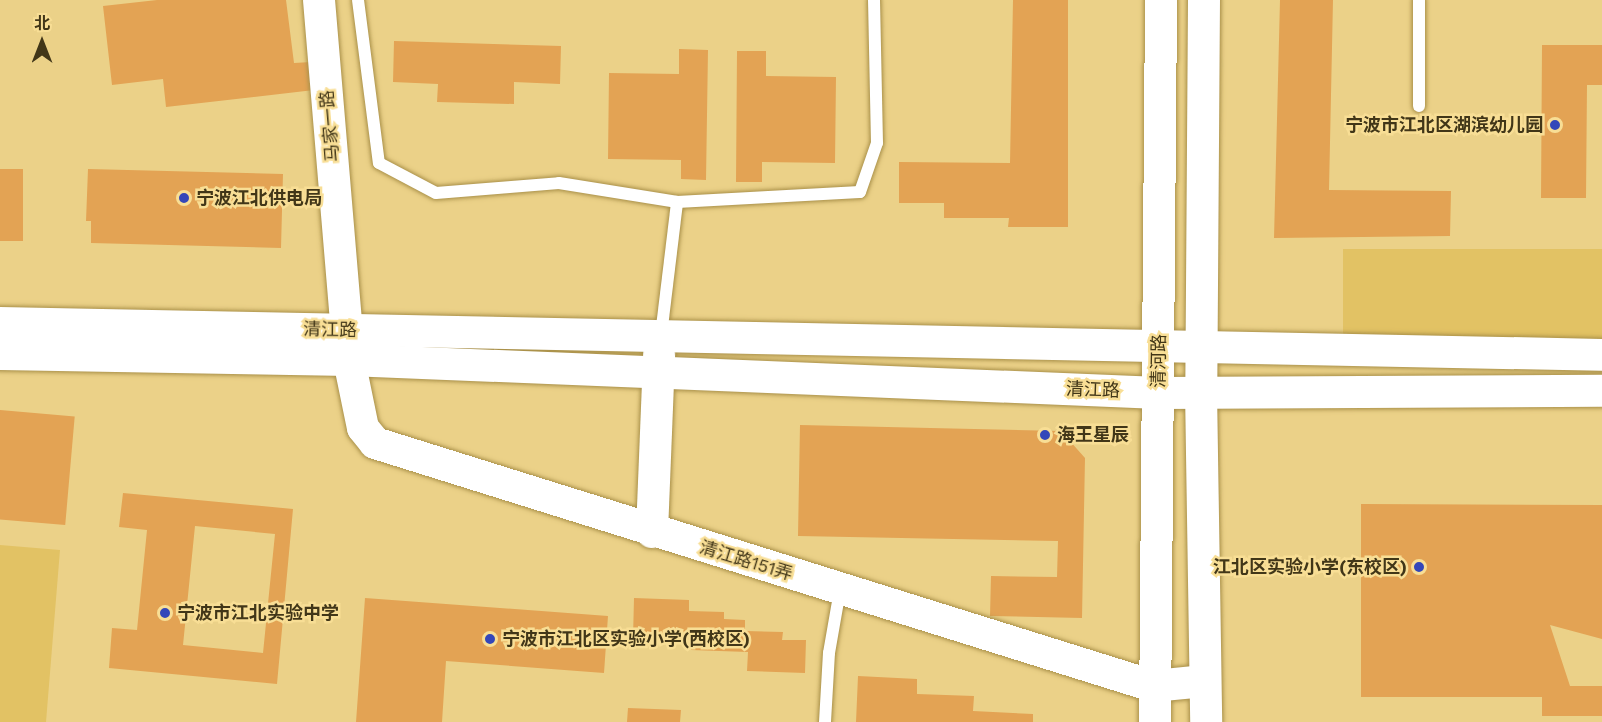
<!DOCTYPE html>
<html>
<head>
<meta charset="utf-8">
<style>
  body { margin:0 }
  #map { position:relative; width:1602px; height:722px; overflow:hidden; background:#ebd188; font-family:"Work Sans","Noto Sans SC",sans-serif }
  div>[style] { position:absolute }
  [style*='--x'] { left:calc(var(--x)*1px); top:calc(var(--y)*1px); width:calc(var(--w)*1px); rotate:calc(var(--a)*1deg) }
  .green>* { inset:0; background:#e2c264; transform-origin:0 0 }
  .building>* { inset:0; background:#e3a354; transform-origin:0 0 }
  .roads { filter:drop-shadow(0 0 2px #a99049) drop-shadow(0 0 2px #a99049) }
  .lane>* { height:12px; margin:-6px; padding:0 6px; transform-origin:6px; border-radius:6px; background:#fff }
  .secondary>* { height:32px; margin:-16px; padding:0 16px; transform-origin:16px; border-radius:16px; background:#fff }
  .dots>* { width:16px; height:16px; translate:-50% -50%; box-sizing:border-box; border:3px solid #f8de95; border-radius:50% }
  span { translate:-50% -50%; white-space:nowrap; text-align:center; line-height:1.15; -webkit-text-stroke:5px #f8de95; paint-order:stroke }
  .poi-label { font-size:18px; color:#413618; font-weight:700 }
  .right { translate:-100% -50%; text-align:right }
  .left { translate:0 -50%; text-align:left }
  .street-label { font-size:18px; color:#413618 }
  .north { position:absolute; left:12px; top:12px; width:60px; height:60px; -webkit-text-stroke:4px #f8de95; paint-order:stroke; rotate:0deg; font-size:16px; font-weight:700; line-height:24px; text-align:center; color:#413618 }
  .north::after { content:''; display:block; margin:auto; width:21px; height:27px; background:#413618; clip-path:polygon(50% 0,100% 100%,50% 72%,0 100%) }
</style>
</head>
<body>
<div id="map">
  <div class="green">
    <i style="left:1602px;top:249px;width:98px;height:259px;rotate:90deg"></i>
    <i style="clip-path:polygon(0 545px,60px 550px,46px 722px,0 722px)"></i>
  </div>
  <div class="building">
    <i style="clip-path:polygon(157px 0,286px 0,294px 63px,311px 62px,314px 90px,166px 107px,163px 79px,112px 85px,103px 6px)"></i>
    <i style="clip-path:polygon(1013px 0,1068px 0,1068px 227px,1008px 227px,1009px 218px,944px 218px,944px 203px,899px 203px,899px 162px,1010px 163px)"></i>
    <i style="clip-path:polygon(1280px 0,1333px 0,1329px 190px,1451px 191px,1450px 236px,1274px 238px)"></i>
    <i style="clip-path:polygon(394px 41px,561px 46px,560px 84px,514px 82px,514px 104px,437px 102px,438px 84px,393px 82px)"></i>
    <i style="clip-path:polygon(1542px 45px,1602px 45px,1602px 85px,1587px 85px,1586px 198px,1541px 198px)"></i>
    <i style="clip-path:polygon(679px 49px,708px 50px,706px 180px,681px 179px,681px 160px,608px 159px,609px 73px,679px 74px)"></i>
    <i style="clip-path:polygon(737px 51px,766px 51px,766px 76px,836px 77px,835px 163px,762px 162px,762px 182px,736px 182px)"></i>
    <i style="left:0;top:169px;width:23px;height:72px"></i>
    <i style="clip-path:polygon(88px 169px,283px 174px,281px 248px,91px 243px,91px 221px,86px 221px)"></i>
    <i style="left:0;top:410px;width:75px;height:109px;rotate:5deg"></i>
    <i style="clip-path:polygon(800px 425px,1061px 431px,1085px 458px,1082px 618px,990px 616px,991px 576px,1057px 577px,1058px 541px,798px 536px)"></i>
    <i style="clip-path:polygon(evenodd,123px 493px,293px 509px,277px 684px,109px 668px,112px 628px,137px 630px,147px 530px,119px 527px,123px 493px,195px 526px,275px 534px,263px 653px,183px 645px,195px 526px)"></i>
    <i style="clip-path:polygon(1361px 504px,1602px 505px,1602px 639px,1550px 625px,1570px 686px,1602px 686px,1602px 716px,1542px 716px,1542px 697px,1361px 697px)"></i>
    <i style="clip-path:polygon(365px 598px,608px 616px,604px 673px,446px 661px,442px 722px,356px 722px)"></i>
    <i style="clip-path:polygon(634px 598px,689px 600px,689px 611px,724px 612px,724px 619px,745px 620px,745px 631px,783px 632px,782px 640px,806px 640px,805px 673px,747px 671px,748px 652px,691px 650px,691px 640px,633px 638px)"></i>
    <i style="clip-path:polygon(858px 676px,917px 679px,917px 694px,974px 696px,973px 711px,1033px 714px,1033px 722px,856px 722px)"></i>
    <i style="clip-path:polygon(628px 708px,681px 710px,680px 722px,627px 722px)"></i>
  </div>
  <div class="roads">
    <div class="lane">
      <i style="--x:358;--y:0;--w:164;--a:82.7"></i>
      <i style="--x:379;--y:163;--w:64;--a:27.8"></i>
      <i style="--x:436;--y:193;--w:123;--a:-4.6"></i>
      <i style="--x:559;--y:183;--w:120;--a:9.1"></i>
      <i style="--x:677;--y:202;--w:183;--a:-3.1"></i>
      <i style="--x:860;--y:192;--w:52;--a:-70.9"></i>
      <i style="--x:877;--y:143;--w:143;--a:-91.2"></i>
      <i style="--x:1419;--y:0;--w:106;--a:90"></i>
      <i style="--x:661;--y:335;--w:134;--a:-83.1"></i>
      <i style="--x:825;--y:722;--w:69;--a:-86.7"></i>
      <i style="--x:829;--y:653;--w:64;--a:-80.1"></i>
    </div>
    <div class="secondary">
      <i style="--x:319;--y:0;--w:361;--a:85.2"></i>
      <i style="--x:349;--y:360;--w:69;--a:78.4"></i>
      <i style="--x:363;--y:428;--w:19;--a:51"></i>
      <i style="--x:375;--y:443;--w:815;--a:17.35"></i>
      <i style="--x:1153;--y:686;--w:51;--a:-5.6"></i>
      <i style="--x:1204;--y:0;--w:390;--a:90.4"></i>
      <i style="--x:1201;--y:390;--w:332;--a:89.1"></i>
      <i style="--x:0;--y:323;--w:1602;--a:1.14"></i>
      <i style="--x:0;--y:354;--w:349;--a:1"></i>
      <i style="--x:349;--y:360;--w:811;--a:2.33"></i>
      <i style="--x:1159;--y:393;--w:443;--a:-0.3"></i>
      <i style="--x:652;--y:532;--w:177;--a:-87.7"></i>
      <i style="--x:1155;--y:722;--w:722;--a:-89.52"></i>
    </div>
  </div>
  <div class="dots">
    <i style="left:1555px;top:125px;background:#3447b9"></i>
    <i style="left:184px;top:198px;background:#3447b9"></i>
    <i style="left:1045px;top:435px;background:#3447b9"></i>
    <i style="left:1419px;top:567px;background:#3447b9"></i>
    <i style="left:165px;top:613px;background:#3447b9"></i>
    <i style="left:490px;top:639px;background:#3447b9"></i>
  </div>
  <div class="poi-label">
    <span class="right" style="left:1543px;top:125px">宁波市江北区湖滨幼儿园</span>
    <span class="left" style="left:196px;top:198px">宁波江北供电局</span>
    <span class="left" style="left:1057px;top:435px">海王星辰</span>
    <span class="right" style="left:1407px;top:567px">江北区实验小学(东校区)</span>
    <span class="left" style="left:177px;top:613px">宁波市江北实验中学</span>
    <span class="left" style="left:502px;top:639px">宁波市江北区实验小学(西校区)</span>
  </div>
  <div class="street-label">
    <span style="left:330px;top:126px;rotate:-95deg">马家一路</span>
    <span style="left:330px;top:330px;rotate:1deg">清江路</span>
    <span style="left:1159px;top:361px;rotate:-89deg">清河路</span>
    <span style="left:1093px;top:390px;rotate:2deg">清江路</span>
    <span style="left:746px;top:561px;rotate:17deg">清江路151弄</span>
  </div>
  <div class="north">北</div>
</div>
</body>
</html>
